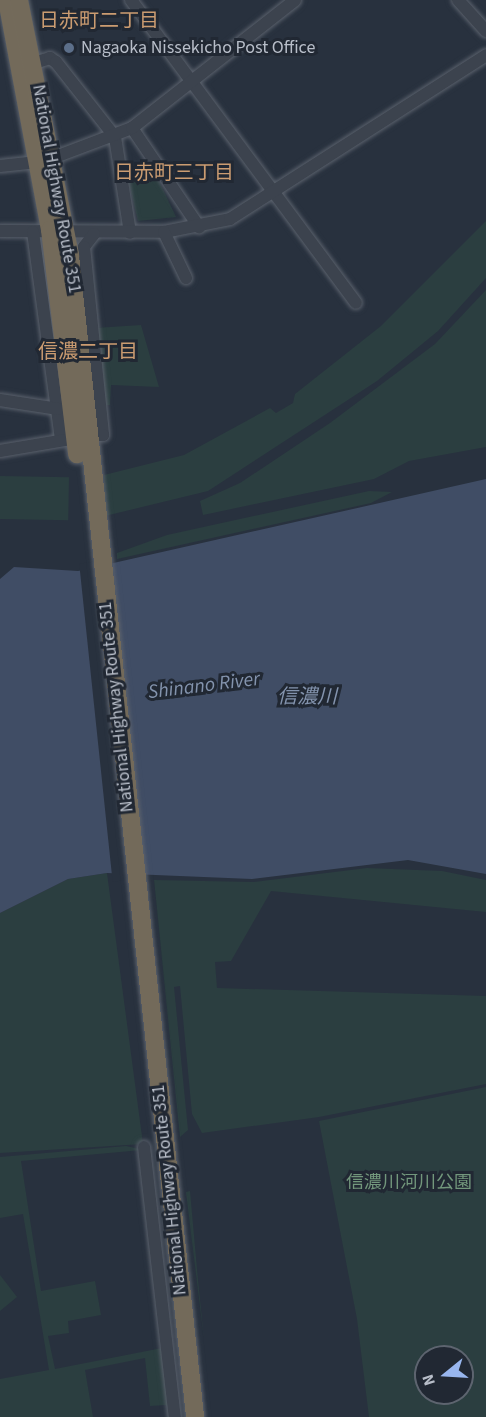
<!DOCTYPE html>
<html>
<head>
<meta charset="utf-8">
<style>
  body { margin:0 }
  #map { position:relative; width:486px; height:1417px; overflow:hidden; background:#28313e; font-family:"Source Sans 3","Noto Sans JP",sans-serif }
  div>[style] { position:absolute }
  [style*='--x'] { left:calc(var(--x)*1px); top:calc(var(--y)*1px); width:calc(var(--w)*1px); rotate:calc(var(--a)*1deg) }
  .green>* { inset:0; background:#2b3e40; transform-origin:0 0 }
  .water>* { inset:0; background:#404d65 }
  .pier>* { inset:0; background:#28313e; transform-origin:0 0 }
  .roads { filter:drop-shadow(0 0 2px #5a616c) drop-shadow(0 0 2px #5a616c) }
  .minor>* { height:12px; margin:-6px; padding:0 6px; transform-origin:6px; border-radius:6px; background:#3c434e }
  .highway>* { height:18px; margin:-9px; padding:0 9px; transform-origin:9px; border-radius:9px; background:#736a5a }
  .dots>* { width:16px; height:16px; translate:-50% -50%; box-sizing:border-box; border:3px solid #212833; border-radius:50% }
  span { translate:-50% -50%; white-space:nowrap; text-align:center; line-height:1.15; -webkit-text-stroke:6px #212833; paint-order:stroke }
  .poi-label { font-size:18px; color:#b8bec9 }
  .left { translate:0 -50%; text-align:left }
  .street-label { font-size:18px; color:#b8bec9 }
  .park-label { font-size:18px; color:#72977c }
  .neighbourhood-label { font-size:20px; color:#cb9c71 }
  .water-label { font-size:20px; color:#8393ad; font-style:italic }
  .north { position:absolute; left:414px; top:1345px; width:60px; height:60px; box-sizing:border-box; background:#212833; border:2px solid #5d646f; border-radius:50%; rotate:252deg; font-size:16px; font-weight:700; line-height:24px; text-align:center; color:#b8bec9 }
  .north::after { content:''; display:block; margin:auto; width:21px; height:27px; background:#98b6ee; clip-path:polygon(50% 0,100% 100%,50% 72%,0 100%) }
</style>
</head>
<body>
<div id="map">
  <div class="green">
    <i style="clip-path:polygon(148px 171px,159px 181px,176px 217px,138px 221px,127px 176px)"></i>
    <i style="clip-path:polygon(486px 221px,486px 278px,438px 331px,377px 381px,208px 491px,105px 516px,104px 475px,184px 455px,270px 408px,276px 413px,293px 403px,295px 394px,381px 326px)"></i>
    <i style="clip-path:polygon(486px 290px,486px 447px,409px 461px,374px 479px,203px 515px,200px 501px,240px 483px,330px 423px,435px 344px)"></i>
    <i style="clip-path:polygon(141px 325px,159px 387px,111px 385px,110px 405px,105px 405px,95px 328px)"></i>
    <i style="left:0;top:476px;width:69px;height:43px;rotate:1deg"></i>
    <i style="clip-path:polygon(369px 491px,392px 492px,371px 503px,117px 559px,117px 553px,167px 535px)"></i>
    <i style="clip-path:polygon(367px 868px,442px 871px,486px 880px,486px 912px,271px 891px,231px 961px,215px 962px,217px 988px,486px 996px,486px 1084px,319px 1117px,202px 1133px,192px 1114px,180px 986px,174px 987px,188px 1130px,180px 1137px,154px 880px,253px 882px)"></i>
    <i style="clip-path:polygon(107px 873px,143px 1144px,0 1153px,0 913px,68px 879px)"></i>
    <i style="clip-path:polygon(evenodd,486px 1087px,486px 1417px,369px 1417px,357px 1319px,319px 1121px,486px 1087px,426px 1357px,462px 1357px,462px 1393px,426px 1393px,426px 1357px)"></i>
    <i style="clip-path:polygon(evenodd,126px 1146px,144px 1150px,172px 1417px,166px 1405px,150px 1406px,145px 1358px,85px 1370px,93px 1417px,0 1417px,0 1379px,49px 1370px,23px 1214px,0 1218px,0 1157px,126px 1146px,142px 1150px,162px 1348px,55px 1369px,48px 1336px,69px 1333px,68px 1321px,101px 1315px,95px 1281px,41px 1291px,21px 1161px,142px 1150px)"></i>
    <i style="clip-path:polygon(190px 1191px,198px 1280px,204px 1340px,186px 1192px)"></i>
    <i style="clip-path:polygon(0 1275px,17px 1297px,0 1311px)"></i>
  </div>
  <div class="water">
    <i style="clip-path:polygon(486px 479px,486px 874px,408px 860px,252px 879px,107px 873px,68px 879px,0 913px,0 579px,14px 567px,78px 571px)"></i>
  </div>
  <div class="pier">
    <i style="left:112px;top:560px;width:320px;height:33px;rotate:84deg"></i>
  </div>
  <div class="roads">
    <div class="minor">
      <i style="--x:131;--y:0;--w:377;--a:53.4"></i>
      <i style="--x:458;--y:0;--w:42;--a:47.9"></i>
      <i style="--x:34;--y:63;--w:17;--a:-17"></i>
      <i style="--x:50;--y:58;--w:7;--a:34"></i>
      <i style="--x:56;--y:62;--w:95;--a:51.8"></i>
      <i style="--x:115;--y:137;--w:97;--a:81.1"></i>
      <i style="--x:132;--y:128;--w:120;--a:55.9"></i>
      <i style="--x:50;--y:159;--w:88;--a:-20.7"></i>
      <i style="--x:132;--y:128;--w:207;--a:-38.1"></i>
      <i style="--x:0;--y:166;--w:38;--a:-6"></i>
      <i style="--x:0;--y:231;--w:164;--a:0.3"></i>
      <i style="--x:164;--y:232;--w:67;--a:-11.1"></i>
      <i style="--x:230;--y:219;--w:304;--a:-32.6"></i>
      <i style="--x:33;--y:232;--w:210;--a:82.3"></i>
      <i style="--x:164;--y:232;--w:51;--a:64.4"></i>
      <i style="--x:94;--y:234;--w:16;--a:128"></i>
      <i style="--x:84;--y:247;--w:189;--a:84.2"></i>
      <i style="--x:103;--y:435;--w:5;--a:180"></i>
      <i style="--x:0;--y:400;--w:59;--a:8.8"></i>
      <i style="--x:0;--y:451;--w:67;--a:-9.5"></i>
      <i style="--x:144;--y:1147;--w:272;--a:83.5"></i>
    </div>
    <div class="highway">
      <i style="--x:7;--y:0;--w:234;--a:79.4"></i>
      <i style="--x:50;--y:230;--w:226;--a:83.1"></i>
      <i style="--x:19;--y:0;--w:261;--a:78.7"></i>
      <i style="--x:70;--y:256;--w:1168;--a:83.85"></i>
    </div>
  </div>
  <div class="dots">
    <i style="left:69px;top:48px;background:#5c6f8a"></i>
  </div>
  <div class="poi-label">
    <span class="left" style="left:81px;top:48px">Nagaoka Nissekicho Post Office</span>
  </div>
  <div class="street-label">
    <span style="left:56px;top:189px;rotate:80deg">National Highway Route 351</span>
    <span style="left:117px;top:707px;rotate:-96deg">National Highway Route 351</span>
    <span style="left:170px;top:1190px;rotate:-96deg">National Highway Route 351</span>
  </div>
  <div class="park-label">
    <span style="left:409px;top:1183px">信濃川河川公園</span>
  </div>
  <div class="neighbourhood-label">
    <span style="left:99px;top:21px">日赤町二丁目</span>
    <span style="left:174px;top:173px">日赤町三丁目</span>
    <span style="left:88px;top:352px">信濃二丁目</span>
  </div>
  <div class="water-label">
    <span style="left:204px;top:686px;rotate:-7deg">Shinano River</span>
    <span style="left:307px;top:697px">信濃川</span>
  </div>
  <div class="north">N</div>
</div>
</body>
</html>
